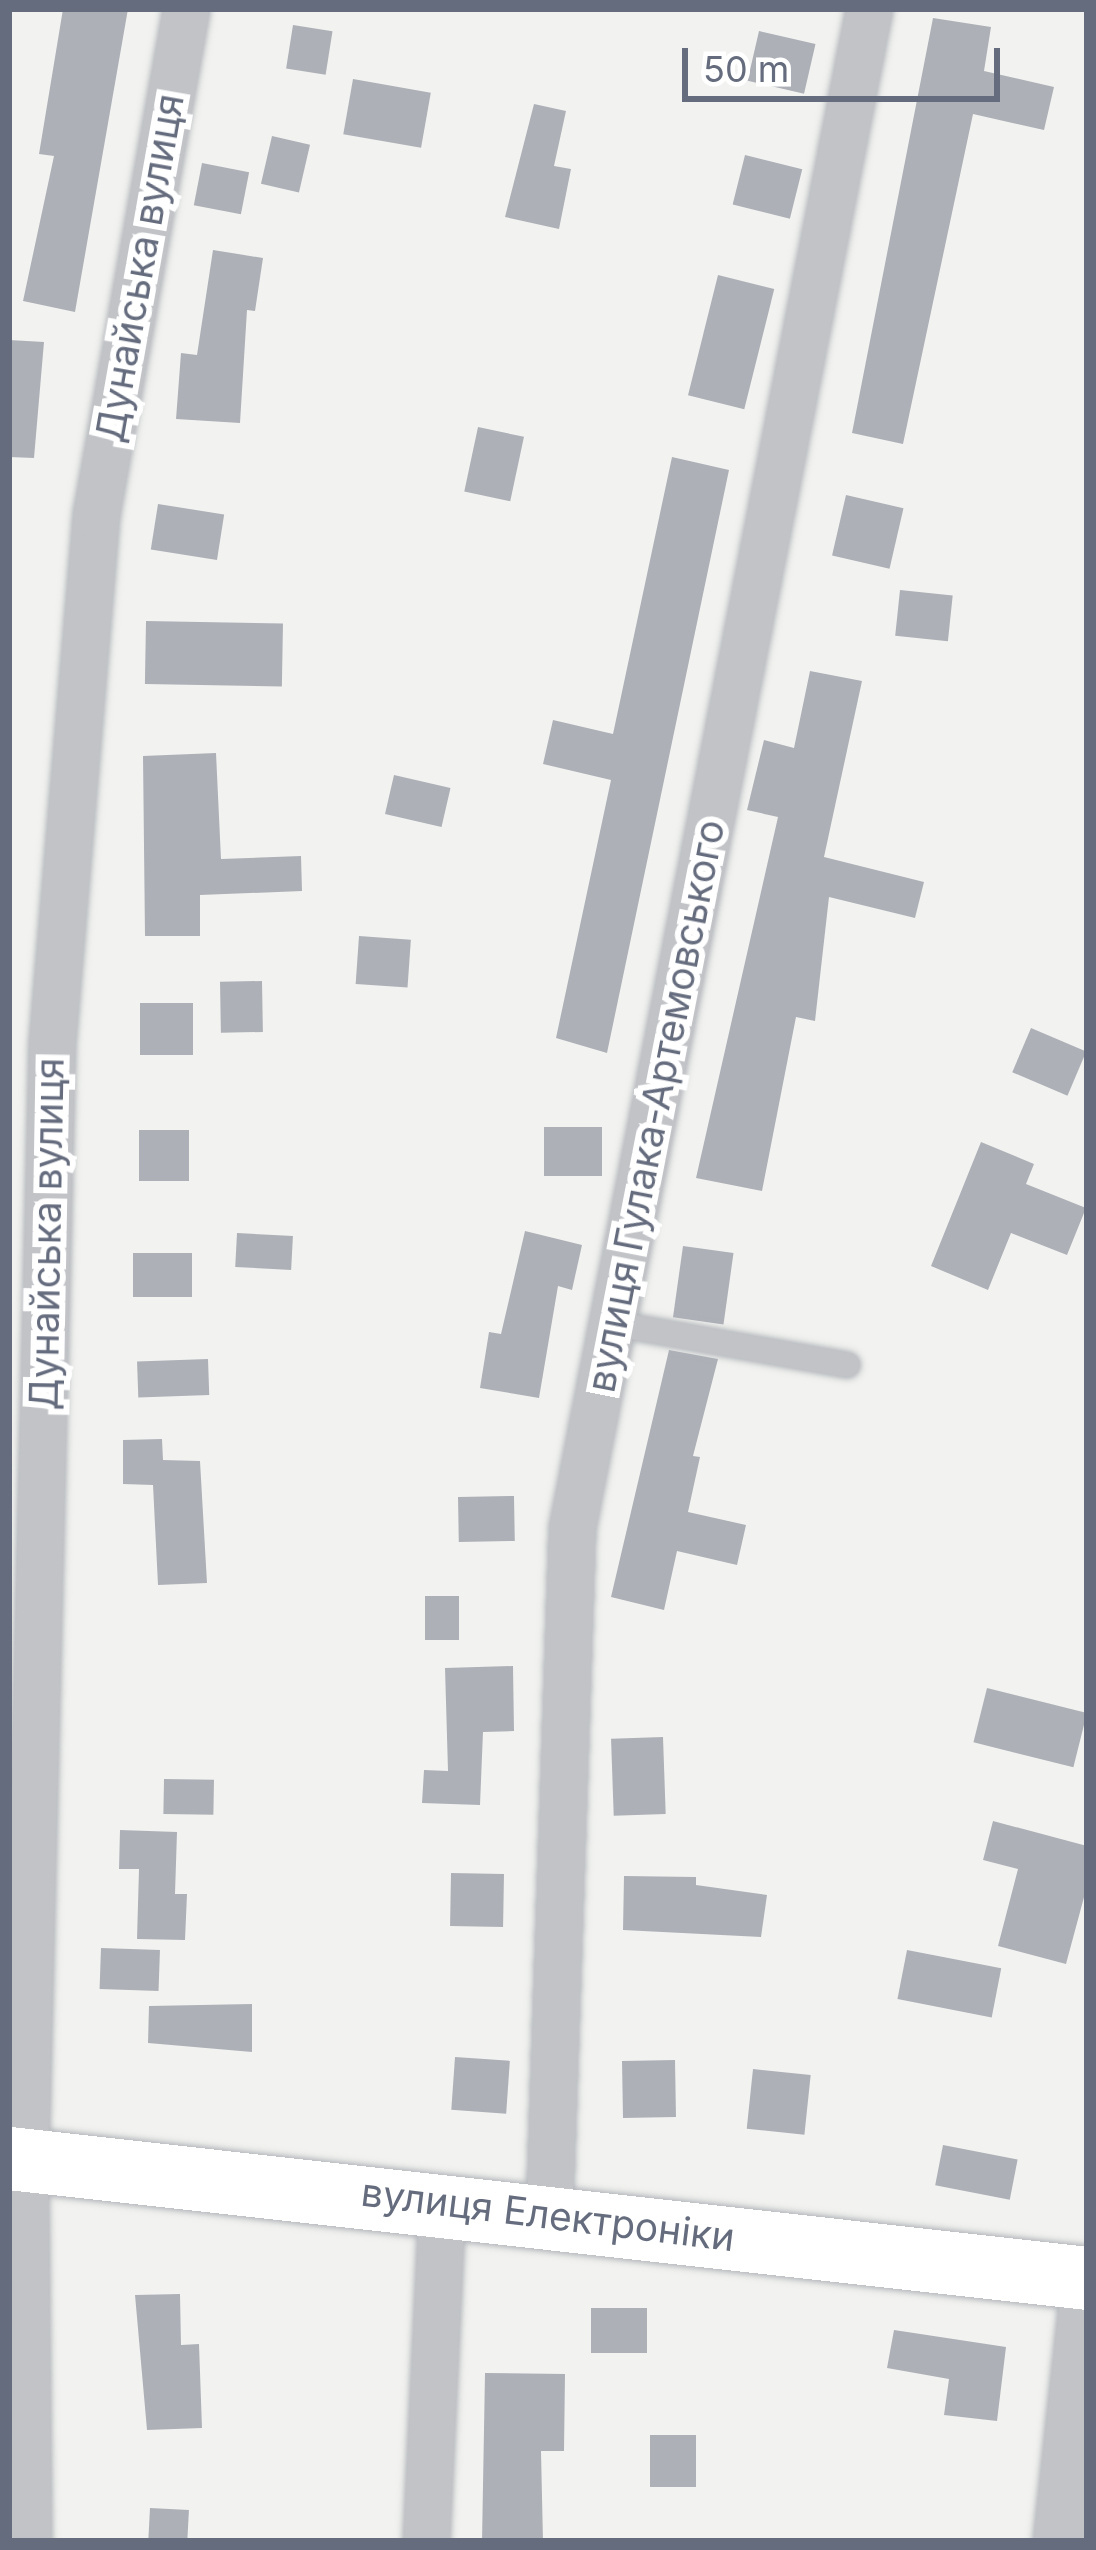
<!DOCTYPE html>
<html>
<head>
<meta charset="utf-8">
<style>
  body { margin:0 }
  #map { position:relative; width:1096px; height:2550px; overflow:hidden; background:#f2f3f0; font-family:Inter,sans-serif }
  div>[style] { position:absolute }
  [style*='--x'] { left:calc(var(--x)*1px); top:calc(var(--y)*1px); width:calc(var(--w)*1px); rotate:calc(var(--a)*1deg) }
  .building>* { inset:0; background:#adb0b7; transform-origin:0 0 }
  .roads { filter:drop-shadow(0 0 3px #b3b6bb) drop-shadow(0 0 3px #b3b6bb) }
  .service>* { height:24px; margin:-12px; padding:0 12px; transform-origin:12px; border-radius:12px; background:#c1c3c7 }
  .minor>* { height:45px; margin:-22.5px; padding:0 22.5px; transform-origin:22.5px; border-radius:22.5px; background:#c1c3c7 }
  .tertiary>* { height:57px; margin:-28.5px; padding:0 28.5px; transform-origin:28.5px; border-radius:28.5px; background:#c1c3c7 }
  .secondary>* { height:63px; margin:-31.5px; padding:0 31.5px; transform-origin:31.5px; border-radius:31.5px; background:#fff }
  span { translate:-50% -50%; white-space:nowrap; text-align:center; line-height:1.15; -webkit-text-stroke:12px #fff; paint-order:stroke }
  .street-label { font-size:39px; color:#656c7e }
  .frame { position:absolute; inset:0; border:12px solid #656c7e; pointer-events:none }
  .scale { position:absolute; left:682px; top:48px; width:318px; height:54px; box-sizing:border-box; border:6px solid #656c7e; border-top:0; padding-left:15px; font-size:36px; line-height:42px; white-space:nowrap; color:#656c7e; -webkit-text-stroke:9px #fff; paint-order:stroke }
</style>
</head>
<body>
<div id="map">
  <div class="building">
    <i style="clip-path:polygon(63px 9px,128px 9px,75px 312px,23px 301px,54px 156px,39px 154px)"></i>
    <i style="clip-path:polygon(933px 18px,991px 27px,984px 71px,1054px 87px,1044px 130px,973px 114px,903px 444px,852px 433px)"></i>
    <i style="left:293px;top:25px;width:40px;height:44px;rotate:9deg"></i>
    <i style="left:759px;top:31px;width:58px;height:51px;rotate:13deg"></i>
    <i style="left:353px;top:79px;width:79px;height:56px;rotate:10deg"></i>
    <i style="clip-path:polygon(534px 104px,566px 111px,554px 166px,571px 169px,559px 229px,505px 217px)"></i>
    <i style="left:272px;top:136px;width:39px;height:49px;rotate:13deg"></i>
    <i style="left:745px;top:155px;width:59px;height:51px;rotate:14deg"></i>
    <i style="left:202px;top:163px;width:48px;height:43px;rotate:11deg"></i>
    <i style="clip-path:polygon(213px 250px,263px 258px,255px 311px,247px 310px,240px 423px,176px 419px,181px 353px,197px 355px)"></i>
    <i style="left:718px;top:275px;width:58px;height:124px;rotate:14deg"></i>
    <i style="clip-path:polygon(9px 340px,44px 342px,34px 458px,9px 457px)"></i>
    <i style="left:478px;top:427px;width:47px;height:66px;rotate:12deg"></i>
    <i style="clip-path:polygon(672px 457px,729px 470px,607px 1053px,556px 1038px,611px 780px,543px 764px,553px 720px,613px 734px)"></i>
    <i style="left:846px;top:495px;width:59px;height:62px;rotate:13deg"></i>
    <i style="left:158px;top:504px;width:67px;height:46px;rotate:9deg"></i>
    <i style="left:900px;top:590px;width:53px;height:46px;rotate:6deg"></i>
    <i style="left:146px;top:621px;width:137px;height:63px;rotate:1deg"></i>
    <i style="clip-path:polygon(810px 671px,862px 681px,824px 857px,924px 882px,915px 918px,829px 897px,815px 1021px,796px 1017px,762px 1191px,696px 1178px,778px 817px,747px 810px,764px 740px,794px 748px)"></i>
    <i style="clip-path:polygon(216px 753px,221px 859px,301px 856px,302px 891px,200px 895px,200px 936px,145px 936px,143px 756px)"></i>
    <i style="left:394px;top:775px;width:58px;height:40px;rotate:13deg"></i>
    <i style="left:359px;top:936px;width:52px;height:48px;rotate:4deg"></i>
    <i style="left:262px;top:981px;width:51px;height:42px;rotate:89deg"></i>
    <i style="left:140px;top:1003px;width:53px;height:52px"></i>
    <i style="left:1031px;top:1028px;width:60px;height:48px;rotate:23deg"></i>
    <i style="left:544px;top:1127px;width:58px;height:49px"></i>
    <i style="left:139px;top:1130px;width:50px;height:51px"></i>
    <i style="clip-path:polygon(981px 1142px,1034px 1164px,1026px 1184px,1086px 1208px,1067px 1255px,1011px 1233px,988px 1290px,931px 1266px)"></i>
    <i style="clip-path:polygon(525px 1231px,582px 1245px,572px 1290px,558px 1286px,539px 1398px,480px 1388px,489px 1332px,501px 1334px)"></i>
    <i style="left:237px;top:1233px;width:56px;height:34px;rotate:3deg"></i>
    <i style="left:683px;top:1246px;width:51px;height:72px;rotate:8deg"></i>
    <i style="left:133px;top:1253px;width:59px;height:44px"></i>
    <i style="clip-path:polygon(669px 1350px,718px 1359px,693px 1456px,700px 1457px,688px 1512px,746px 1525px,737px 1565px,677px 1551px,664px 1610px,611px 1597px)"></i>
    <i style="left:208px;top:1359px;width:36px;height:71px;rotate:88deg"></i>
    <i style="clip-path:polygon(162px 1439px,163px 1460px,200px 1461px,207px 1583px,158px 1585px,153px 1485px,123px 1484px,123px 1440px)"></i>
    <i style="left:514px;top:1496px;width:45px;height:56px;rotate:89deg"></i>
    <i style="left:425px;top:1596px;width:34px;height:44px"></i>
    <i style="clip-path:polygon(513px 1666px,514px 1731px,483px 1732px,480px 1805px,422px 1803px,424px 1770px,448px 1771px,445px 1668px)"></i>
    <i style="left:987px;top:1688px;width:103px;height:56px;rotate:14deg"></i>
    <i style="left:663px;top:1737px;width:77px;height:52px;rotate:88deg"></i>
    <i style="left:164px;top:1779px;width:50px;height:35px;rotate:1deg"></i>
    <i style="clip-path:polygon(993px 1821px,1087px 1846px,1087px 1886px,1066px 1964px,998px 1946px,1018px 1869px,983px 1860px)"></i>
    <i style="clip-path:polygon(120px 1830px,177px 1832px,175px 1894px,187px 1894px,185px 1940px,137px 1939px,139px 1869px,119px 1869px)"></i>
    <i style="left:451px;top:1873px;width:53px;height:53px;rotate:1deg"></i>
    <i style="clip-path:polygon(624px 1876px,696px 1877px,696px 1885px,767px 1895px,761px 1937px,623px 1930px)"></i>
    <i style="left:101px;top:1948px;width:59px;height:41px;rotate:2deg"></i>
    <i style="left:907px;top:1950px;width:96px;height:50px;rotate:11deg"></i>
    <i style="clip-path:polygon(252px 2004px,252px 2052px,148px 2043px,149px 2006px)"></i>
    <i style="left:455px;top:2057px;width:55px;height:53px;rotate:4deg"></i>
    <i style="left:675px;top:2060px;width:57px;height:53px;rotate:89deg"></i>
    <i style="left:753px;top:2069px;width:58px;height:60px;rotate:6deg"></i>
    <i style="left:943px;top:2145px;width:76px;height:41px;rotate:11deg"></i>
    <i style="clip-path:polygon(180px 2294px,181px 2345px,199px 2344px,202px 2428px,147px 2430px,135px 2295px)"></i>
    <i style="left:591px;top:2308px;width:56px;height:45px"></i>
    <i style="clip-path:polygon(894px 2330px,1006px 2347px,997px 2421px,944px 2415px,949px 2379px,887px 2368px)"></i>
    <i style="clip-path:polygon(485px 2373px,565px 2374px,564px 2451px,541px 2451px,543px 2541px,482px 2541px)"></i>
    <i style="left:696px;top:2435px;width:52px;height:46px;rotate:90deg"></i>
    <i style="left:150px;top:2508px;width:39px;height:33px;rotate:3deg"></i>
  </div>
  <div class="roads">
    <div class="service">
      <i style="--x:615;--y:1324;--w:236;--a:10"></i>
    </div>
    <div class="minor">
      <i style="--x:549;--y:2216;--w:688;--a:-88.09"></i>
      <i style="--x:572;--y:1528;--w:1548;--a:-78.94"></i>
      <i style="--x:28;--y:2541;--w:381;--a:-90.5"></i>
      <i style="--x:25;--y:2160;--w:1117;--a:-88.62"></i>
      <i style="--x:52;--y:1043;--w:530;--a:-85.24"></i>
      <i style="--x:96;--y:515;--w:514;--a:-79.91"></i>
      <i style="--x:426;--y:2541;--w:339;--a:-87.3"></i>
    </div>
    <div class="tertiary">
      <i style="--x:1062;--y:2541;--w:231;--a:-83.8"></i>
    </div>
    <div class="secondary">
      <i style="--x:9;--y:2158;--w:1085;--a:6.35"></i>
    </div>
  </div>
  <div class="street-label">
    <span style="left:140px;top:268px;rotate:-80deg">Дунайська вулиця</span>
    <span style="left:656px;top:1106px;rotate:-79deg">вулиця Гулака-Артемовського</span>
    <span style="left:47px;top:1234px;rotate:-89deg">Дунайська вулиця</span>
    <span style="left:548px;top:2215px;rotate:7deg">вулиця Електроніки</span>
  </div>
  <div class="frame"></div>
  <div class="scale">50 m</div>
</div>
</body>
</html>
